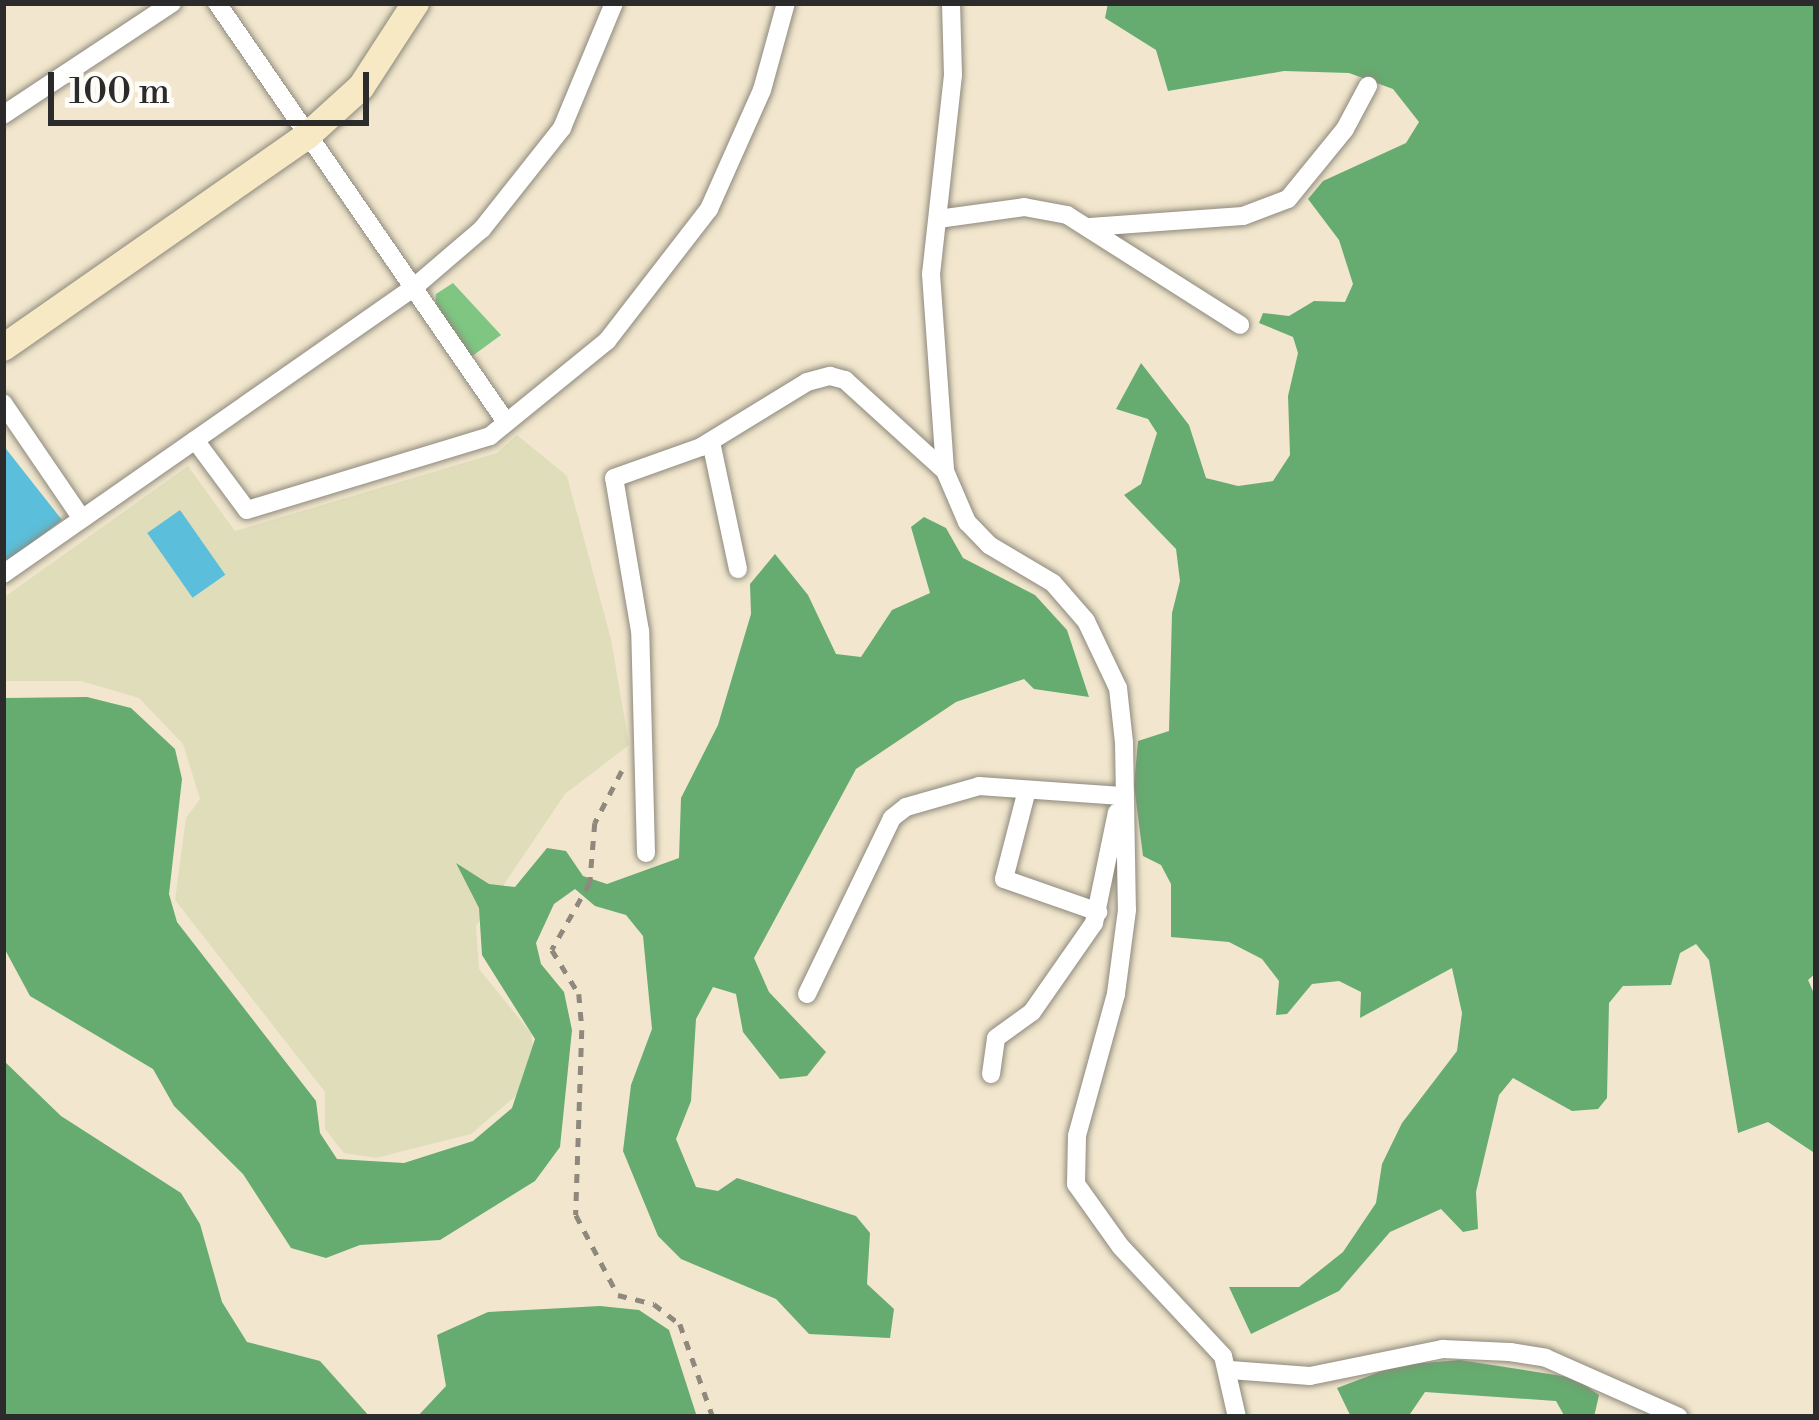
<!DOCTYPE html>
<html>
<head>
<meta charset="utf-8">
<style>
  body { margin:0 }
  #map { position:relative; width:1819px; height:1420px; overflow:hidden; background:#f2e7ce; font-family:"Libre Bodoni",serif }
  div>[style] { position:absolute }
  [style*='--x'] { left:calc(var(--x)*1px); top:calc(var(--y)*1px); width:calc(var(--w)*1px); rotate:calc(var(--a)*1deg) }
  .built>* { inset:0; background:#e0ddbb }
  .green>* { inset:0; background:#7ec682 }
  .forest>* { inset:0; background:#66ab70 }
  .water>* { inset:0; background:#5bbeda; transform-origin:0 0 }
  .path>* { height:4.5px; margin-top:-2.25px; transform-origin:0; background:repeating-linear-gradient(90deg,#8e897c 0 9px,transparent 0 18px) }
  .roads { filter:drop-shadow(0 0 3px #8e897c) drop-shadow(0 0 3px #8e897c) }
  .street>* { height:18px; margin:-9px; padding:0 9px; transform-origin:9px; border-radius:9px; background:#fff }
  .secondary>* { height:27px; margin:-13.5px; padding:0 13.5px; transform-origin:13.5px; border-radius:13.5px; background:#f6e9c3 }
  span { translate:-50% -50%; white-space:nowrap; text-align:center; line-height:1.15; -webkit-text-stroke:9px #fdfcf7; paint-order:stroke }
  .frame { position:absolute; inset:0; border:6px solid #2b2b2b; pointer-events:none }
  .scale { position:absolute; left:48px; top:72px; width:321px; height:54px; box-sizing:border-box; border:6px solid #2b2b2b; border-top:0; padding-left:15px; font-size:36px; line-height:42px; white-space:nowrap; color:#2b2b2b; -webkit-text-stroke:9px #fdfcf7; paint-order:stroke }
</style>
</head>
<body>
<div id="map">
  <div class="built">
    <i style="clip-path:polygon(517px 435px,567px 476px,611px 639px,629px 745px,565px 794px,476px 926px,479px 969px,531px 1033px,538px 1077px,471px 1134px,376px 1158px,344px 1153px,325px 1129px,325px 1092px,175px 900px,186px 818px,200px 799px,183px 744px,139px 698px,81px 681px,3px 681px,3px 598px,188px 466px,235px 531px,497px 453px)"></i>
  </div>
  <div class="green">
    <i style="clip-path:polygon(453px 283px,501px 335px,471px 357px,435px 310px,436px 294px)"></i>
  </div>
  <div class="forest">
    <i style="clip-path:polygon(1108px 3px,1816px 3px,1816px 973px,1808px 980px,1816px 998px,1816px 1154px,1768px 1122px,1738px 1133px,1709px 960px,1696px 944px,1680px 953px,1671px 985px,1623px 986px,1609px 1003px,1607px 1098px,1598px 1109px,1572px 1111px,1513px 1078px,1499px 1095px,1476px 1192px,1478px 1229px,1463px 1232px,1441px 1209px,1390px 1232px,1339px 1291px,1251px 1334px,1229px 1287px,1299px 1287px,1343px 1252px,1376px 1203px,1382px 1164px,1402px 1123px,1457px 1051px,1462px 1013px,1452px 968px,1360px 1018px,1361px 992px,1339px 981px,1312px 984px,1287px 1014px,1276px 1015px,1279px 981px,1262px 959px,1229px 942px,1171px 937px,1171px 884px,1161px 865px,1143px 856px,1134px 785px,1138px 741px,1169px 731px,1172px 613px,1180px 581px,1176px 549px,1124px 495px,1141px 484px,1157px 433px,1148px 419px,1116px 409px,1141px 363px,1189px 425px,1206px 478px,1238px 486px,1273px 481px,1290px 455px,1288px 396px,1298px 353px,1293px 337px,1259px 323px,1263px 313px,1289px 316px,1314px 301px,1345px 302px,1353px 284px,1339px 240px,1308px 199px,1323px 181px,1406px 143px,1419px 122px,1393px 89px,1349px 73px,1284px 71px,1168px 91px,1156px 50px,1105px 18px)"></i>
    <i style="clip-path:polygon(924px 517px,946px 528px,963px 558px,1035px 595px,1067px 630px,1089px 697px,1034px 689px,1024px 679px,956px 702px,856px 769px,754px 958px,769px 992px,826px 1052px,807px 1076px,780px 1079px,743px 1032px,736px 994px,713px 987px,696px 1019px,691px 1101px,676px 1139px,696px 1187px,718px 1191px,737px 1178px,856px 1216px,870px 1233px,867px 1284px,894px 1309px,890px 1338px,809px 1334px,776px 1299px,681px 1259px,658px 1236px,623px 1151px,631px 1085px,652px 1029px,643px 936px,626px 915px,595px 906px,575px 889px,554px 904px,536px 943px,541px 964px,564px 992px,572px 1030px,560px 1147px,535px 1181px,440px 1240px,360px 1245px,326px 1258px,291px 1248px,243px 1174px,174px 1106px,153px 1069px,30px 996px,3px 946px,3px 698px,87px 697px,131px 708px,175px 749px,182px 779px,169px 894px,177px 922px,316px 1101px,320px 1133px,337px 1159px,404px 1163px,473px 1141px,512px 1108px,535px 1039px,482px 955px,479px 908px,456px 863px,489px 884px,515px 887px,547px 848px,566px 851px,583px 876px,607px 884px,679px 858px,681px 798px,718px 725px,751px 614px,750px 584px,775px 554px,808px 595px,836px 654px,861px 657px,892px 610px,930px 593px,911px 527px)"></i>
    <i style="clip-path:polygon(3px 1060px,61px 1116px,181px 1193px,200px 1224px,222px 1302px,247px 1342px,320px 1361px,370px 1417px,3px 1417px)"></i>
    <i style="clip-path:polygon(600px 1306px,639px 1310px,669px 1330px,697px 1417px,417px 1417px,446px 1386px,437px 1335px,488px 1312px)"></i>
    <i style="clip-path:polygon(1460px 1360px,1575px 1378px,1599px 1395px,1594px 1417px,1565px 1417px,1556px 1401px,1425px 1392px,1408px 1417px,1351px 1417px,1337px 1388px,1398px 1365px)"></i>
  </div>
  <div class="water">
    <i style="clip-path:polygon(3px 445px,62px 520px,3px 565px)"></i>
    <i style="left:180px;top:510px;width:79px;height:40px;rotate:55deg"></i>
  </div>
  <div class="path">
    <i style="--x:622;--y:771;--w:59;--a:117.4"></i>
    <i style="--x:595;--y:823;--w:60;--a:94.8"></i>
    <i style="--x:590;--y:883;--w:77;--a:119.6"></i>
    <i style="--x:552;--y:950;--w:52;--a:58.5"></i>
    <i style="--x:579;--y:994;--w:36;--a:85"></i>
    <i style="--x:582;--y:1030;--w:185;--a:91.9"></i>
    <i style="--x:576;--y:1215;--w:90;--a:62.3"></i>
    <i style="--x:618;--y:1295;--w:37;--a:14"></i>
    <i style="--x:654;--y:1304;--w:33;--a:38"></i>
    <i style="--x:680;--y:1324;--w:99;--a:70.5"></i>
  </div>
  <div class="roads">
    <div class="street">
      <i style="--x:217;--y:3;--w:509;--a:55.4"></i>
      <i style="--x:951;--y:3;--w:72;--a:88.4"></i>
      <i style="--x:953;--y:75;--w:200;--a:96.3"></i>
      <i style="--x:931;--y:274;--w:197;--a:85.9"></i>
      <i style="--x:945;--y:471;--w:56;--a:66.7"></i>
      <i style="--x:967;--y:522;--w:32;--a:46"></i>
      <i style="--x:989;--y:545;--w:74;--a:30.7"></i>
      <i style="--x:1053;--y:583;--w:50;--a:49"></i>
      <i style="--x:1086;--y:621;--w:74;--a:64.5"></i>
      <i style="--x:1118;--y:688;--w:54;--a:83.7"></i>
      <i style="--x:1124;--y:742;--w:168;--a:89"></i>
      <i style="--x:1127;--y:910;--w:85;--a:97.5"></i>
      <i style="--x:1116;--y:994;--w:147;--a:105.4"></i>
      <i style="--x:1077;--y:1136;--w:48;--a:91.2"></i>
      <i style="--x:1076;--y:1184;--w:77;--a:54.5"></i>
      <i style="--x:1121;--y:1247;--w:149;--a:46.9"></i>
      <i style="--x:1223;--y:1356;--w:63;--a:77.1"></i>
      <i style="--x:3;--y:115;--w:203;--a:-33.5"></i>
      <i style="--x:938;--y:219;--w:87;--a:-7.9"></i>
      <i style="--x:1024;--y:207;--w:44;--a:10.5"></i>
      <i style="--x:1067;--y:215;--w:205;--a:32.4"></i>
      <i style="--x:1090;--y:227;--w:153;--a:-4.1"></i>
      <i style="--x:1243;--y:216;--w:48;--a:-20.7"></i>
      <i style="--x:1288;--y:199;--w:90;--a:-50.8"></i>
      <i style="--x:1345;--y:129;--w:49;--a:-61.9"></i>
      <i style="--x:3;--y:403;--w:140;--a:55.7"></i>
      <i style="--x:195;--y:440;--w:87;--a:53.4"></i>
      <i style="--x:247;--y:510;--w:254;--a:-16.9"></i>
      <i style="--x:490;--y:436;--w:151;--a:-39.1"></i>
      <i style="--x:607;--y:341;--w:167;--a:-52.3"></i>
      <i style="--x:709;--y:209;--w:130;--a:-66"></i>
      <i style="--x:762;--y:90;--w:90;--a:-74.6"></i>
      <i style="--x:711;--y:442;--w:130;--a:78"></i>
      <i style="--x:3;--y:574;--w:499;--a:-34.9"></i>
      <i style="--x:412;--y:289;--w:92;--a:-40.6"></i>
      <i style="--x:482;--y:229;--w:129;--a:-51.6"></i>
      <i style="--x:562;--y:128;--w:135;--a:-67.4"></i>
      <i style="--x:1027;--y:790;--w:92;--a:104.5"></i>
      <i style="--x:1004;--y:879;--w:100;--a:19.3"></i>
      <i style="--x:646;--y:853;--w:222;--a:-91.5"></i>
      <i style="--x:640;--y:631;--w:155;--a:-99.6"></i>
      <i style="--x:614;--y:478;--w:92;--a:-19.6"></i>
      <i style="--x:701;--y:447;--w:124;--a:-31.5"></i>
      <i style="--x:807;--y:382;--w:24;--a:-15"></i>
      <i style="--x:830;--y:376;--w:16;--a:15"></i>
      <i style="--x:845;--y:380;--w:135;--a:42.3"></i>
      <i style="--x:807;--y:994;--w:195;--a:-64.2"></i>
      <i style="--x:892;--y:818;--w:18;--a:-38"></i>
      <i style="--x:906;--y:807;--w:76;--a:-16"></i>
      <i style="--x:979;--y:786;--w:143;--a:4"></i>
      <i style="--x:991;--y:1074;--w:36;--a:-82"></i>
      <i style="--x:996;--y:1038;--w:44;--a:-35.8"></i>
      <i style="--x:1032;--y:1012;--w:108;--a:-55.1"></i>
      <i style="--x:1094;--y:923;--w:113;--a:-78.3"></i>
      <i style="--x:1230;--y:1370;--w:80;--a:4.3"></i>
      <i style="--x:1310;--y:1376;--w:136;--a:-11.5"></i>
      <i style="--x:1443;--y:1349;--w:67;--a:2.6"></i>
      <i style="--x:1510;--y:1352;--w:36;--a:9"></i>
      <i style="--x:1546;--y:1358;--w:145;--a:23.9"></i>
    </div>
    <div class="secondary">
      <i style="--x:3;--y:347;--w:369;--a:-34.9"></i>
      <i style="--x:306;--y:136;--w:74;--a:-42.3"></i>
      <i style="--x:361;--y:86;--w:99;--a:-57"></i>
    </div>
  </div>
  <div class="frame"></div>
  <div class="scale">100 m</div>
</div>
</body>
</html>
